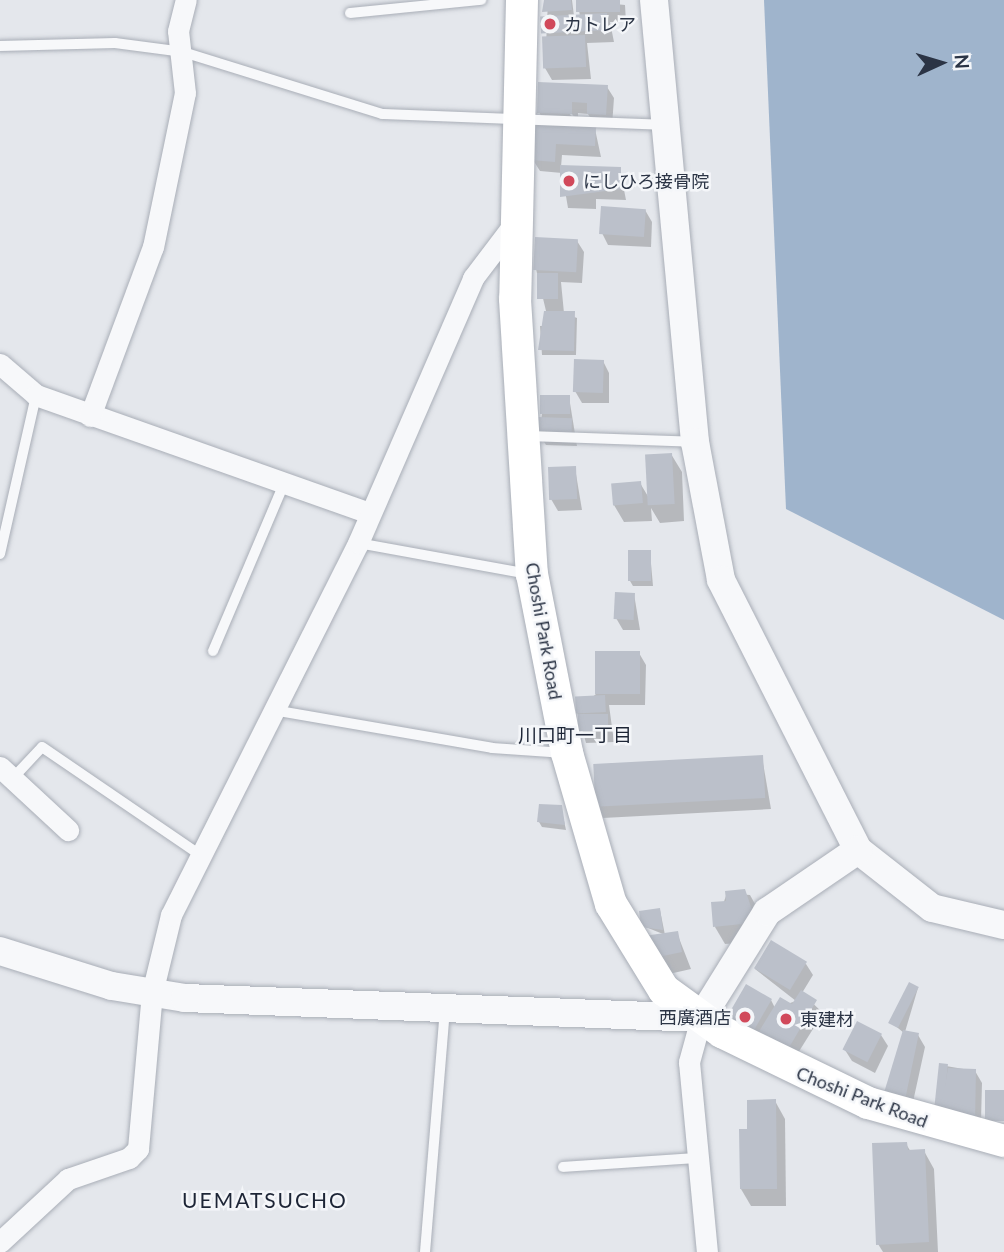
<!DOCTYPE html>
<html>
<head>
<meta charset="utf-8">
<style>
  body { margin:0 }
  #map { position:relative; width:1004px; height:1252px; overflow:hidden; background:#e4e7ec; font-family:Lato,"Noto Sans JP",sans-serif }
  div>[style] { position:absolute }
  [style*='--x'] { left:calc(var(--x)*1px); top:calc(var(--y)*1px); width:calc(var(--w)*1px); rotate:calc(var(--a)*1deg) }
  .water>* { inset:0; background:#9fb4cc }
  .shadow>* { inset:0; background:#0003 }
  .building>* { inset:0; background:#bbc0ca; transform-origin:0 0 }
  .roads { filter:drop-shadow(0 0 2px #a9aeb7) drop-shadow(0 0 2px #a9aeb7) }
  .service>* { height:10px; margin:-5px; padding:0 5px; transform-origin:5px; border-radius:5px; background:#f7f8fa }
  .minor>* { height:21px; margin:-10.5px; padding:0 10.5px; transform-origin:10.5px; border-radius:10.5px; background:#f7f8fa }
  .tertiary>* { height:28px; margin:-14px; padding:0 14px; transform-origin:14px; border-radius:14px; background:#f7f8fa }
  .secondary>* { height:32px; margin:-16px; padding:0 16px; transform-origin:16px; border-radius:16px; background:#fff }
  .dots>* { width:19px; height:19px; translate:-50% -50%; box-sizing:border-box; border:4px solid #f4f6f9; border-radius:50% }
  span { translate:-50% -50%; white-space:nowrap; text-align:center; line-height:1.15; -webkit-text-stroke:5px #f4f6f9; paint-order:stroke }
  .poi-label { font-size:18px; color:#2b3445 }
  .left { translate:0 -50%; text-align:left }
  .right { translate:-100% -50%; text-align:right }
  .street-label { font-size:18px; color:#2b3445 }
  .neighbourhood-label { font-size:19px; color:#1d2536 }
  .quarter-label { font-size:21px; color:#1d2536; letter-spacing:2px }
  .north { position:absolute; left:906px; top:28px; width:70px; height:70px; -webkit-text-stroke:5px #f4f6f9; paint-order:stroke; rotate:86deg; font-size:19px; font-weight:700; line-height:28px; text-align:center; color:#2b3445 }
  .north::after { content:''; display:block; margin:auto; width:24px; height:32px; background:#2b3445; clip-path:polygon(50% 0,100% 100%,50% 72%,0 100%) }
</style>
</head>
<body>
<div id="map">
  <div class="water">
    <i style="clip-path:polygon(764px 0,1004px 0,1004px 620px,786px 509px)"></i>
  </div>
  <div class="shadow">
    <i style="clip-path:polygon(548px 0,572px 0,574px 16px,580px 16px,577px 0,625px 5px,626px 22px,610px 22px,614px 42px,587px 43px,591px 79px,552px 80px,545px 68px)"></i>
    <i style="clip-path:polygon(607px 87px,614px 98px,612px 126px,595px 125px,588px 114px,578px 113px,578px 121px,566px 107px,578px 128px,595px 129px,601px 157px,562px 155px,561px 167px,620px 169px,626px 200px,596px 199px,596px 209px,568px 208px,562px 173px,540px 171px,533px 160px,547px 126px,539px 112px)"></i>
    <i style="clip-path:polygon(645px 210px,652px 222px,651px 247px,608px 245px,602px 233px)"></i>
    <i style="clip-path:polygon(577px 241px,584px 252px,582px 283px,561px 282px,564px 313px,577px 318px,576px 355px,542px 355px,540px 326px,546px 326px,546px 311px,536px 269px)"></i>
    <i style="clip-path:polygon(603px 361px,609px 373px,609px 403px,582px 403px,575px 391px)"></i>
    <i style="clip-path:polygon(569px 397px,577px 446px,546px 445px,539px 434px,542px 414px)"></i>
    <i style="clip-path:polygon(671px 454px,682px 472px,684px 521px,660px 523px,651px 508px,652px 521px,624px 522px,614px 505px,640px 483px,649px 498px)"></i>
    <i style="clip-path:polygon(575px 468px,582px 510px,558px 511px,551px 499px)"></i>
    <i style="clip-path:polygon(650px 552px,653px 586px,633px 586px,630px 581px)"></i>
    <i style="clip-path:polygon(634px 594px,640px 630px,623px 630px,616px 618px)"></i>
    <i style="clip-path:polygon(639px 653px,646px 665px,645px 705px,609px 705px,614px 742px,586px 743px,577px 712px)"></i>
    <i style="clip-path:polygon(762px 757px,771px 809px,603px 818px,596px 806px)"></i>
    <i style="clip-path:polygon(561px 807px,566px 830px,542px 827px,539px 822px)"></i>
    <i style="clip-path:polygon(727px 893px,750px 895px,760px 913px,752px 942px,725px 944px,715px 927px)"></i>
    <i style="clip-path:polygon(660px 910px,665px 935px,677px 933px,691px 969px,669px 974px,657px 954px,663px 934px,643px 926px)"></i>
    <i style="clip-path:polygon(806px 964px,813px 975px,802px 993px,823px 1013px,793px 1061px,736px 1030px,771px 1000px,775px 1008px,796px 1001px,755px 969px)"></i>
    <i style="clip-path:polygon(918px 988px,905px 1032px,918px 1035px,925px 1047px,911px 1111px,891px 1107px,904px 1033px,893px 1024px)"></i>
    <i style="clip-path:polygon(881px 1035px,888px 1046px,875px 1073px,852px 1061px,845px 1050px)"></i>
    <i style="clip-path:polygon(946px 1066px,975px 1071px,982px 1083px,981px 1121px,936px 1111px)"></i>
    <i style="clip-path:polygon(775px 1101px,785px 1119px,786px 1206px,751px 1206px,741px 1189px,749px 1131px)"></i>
    <i style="clip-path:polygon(906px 1144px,911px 1152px,924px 1151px,934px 1169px,938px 1252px,883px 1252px,878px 1244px)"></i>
  </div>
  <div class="building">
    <i style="clip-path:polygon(544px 0,571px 0,572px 10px,542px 12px)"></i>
    <i style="left:576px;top:0;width:44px;height:12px"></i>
    <i style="left:607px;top:13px;width:17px;height:67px;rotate:87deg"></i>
    <i style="left:585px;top:35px;width:32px;height:43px;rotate:88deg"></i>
    <i style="clip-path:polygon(538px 82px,608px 85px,606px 115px,587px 114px,587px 103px,572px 102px,572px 114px,537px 113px)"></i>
    <i style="clip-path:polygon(534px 123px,596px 127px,595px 146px,556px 144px,555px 162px,531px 160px)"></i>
    <i style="clip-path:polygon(560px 165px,621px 167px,621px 189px,560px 197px)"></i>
    <i style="left:601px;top:206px;width:45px;height:28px;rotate:4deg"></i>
    <i style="left:535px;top:237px;width:43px;height:33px;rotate:3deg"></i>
    <i style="left:537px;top:273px;width:21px;height:26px"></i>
    <i style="clip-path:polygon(544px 311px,575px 311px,574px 351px,538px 350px)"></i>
    <i style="left:574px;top:359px;width:30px;height:33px;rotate:2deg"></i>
    <i style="left:540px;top:395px;width:30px;height:19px"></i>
    <i style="left:538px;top:417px;width:34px;height:17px;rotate:2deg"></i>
    <i style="left:672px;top:453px;width:51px;height:27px;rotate:87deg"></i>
    <i style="left:576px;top:466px;width:33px;height:28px;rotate:88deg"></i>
    <i style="left:641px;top:481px;width:22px;height:30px;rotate:85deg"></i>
    <i style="left:628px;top:550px;width:23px;height:31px"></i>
    <i style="left:615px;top:592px;width:20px;height:27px;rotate:3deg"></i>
    <i style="left:595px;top:651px;width:45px;height:43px"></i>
    <i style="left:605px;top:695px;width:17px;height:30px;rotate:87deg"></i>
    <i style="left:608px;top:714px;width:17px;height:30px;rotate:90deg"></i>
    <i style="left:763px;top:755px;width:43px;height:170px;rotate:87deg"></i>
    <i style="clip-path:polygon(539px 804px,562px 805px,565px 825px,537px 822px)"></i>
    <i style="clip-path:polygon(745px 889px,753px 913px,742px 924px,713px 927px,711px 902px,726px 901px,725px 891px)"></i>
    <i style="clip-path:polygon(660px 908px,663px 930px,641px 927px,639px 911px)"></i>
    <i style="clip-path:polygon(678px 931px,682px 952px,658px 957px,644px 936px)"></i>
    <i style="left:771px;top:940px;width:42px;height:33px;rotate:31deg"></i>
    <i style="left:909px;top:982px;width:11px;height:46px;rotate:27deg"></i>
    <i style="left:746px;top:984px;width:30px;height:39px;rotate:30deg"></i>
    <i style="clip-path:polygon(801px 990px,817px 1000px,787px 1051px,758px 1033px,780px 997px,792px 1004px)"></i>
    <i style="left:857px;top:1021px;width:28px;height:32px;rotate:27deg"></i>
    <i style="clip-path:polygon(903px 1030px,919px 1033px,905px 1100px,883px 1096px)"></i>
    <i style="left:939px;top:1063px;width:9px;height:44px;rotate:6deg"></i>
    <i style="clip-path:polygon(948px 1068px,976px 1069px,975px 1122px,940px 1115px)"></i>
    <i style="left:985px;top:1090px;width:19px;height:31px"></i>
    <i style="clip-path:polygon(776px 1099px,777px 1189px,740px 1189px,739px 1129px,747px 1129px,747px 1100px)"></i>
    <i style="clip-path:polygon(907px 1142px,908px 1150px,925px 1149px,929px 1242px,876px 1245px,872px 1143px)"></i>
  </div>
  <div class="roads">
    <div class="service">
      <i style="--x:350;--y:13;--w:132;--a:-5.7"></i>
      <i style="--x:0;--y:46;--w:115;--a:-1.5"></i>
      <i style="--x:115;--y:43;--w:69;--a:7.5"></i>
      <i style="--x:183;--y:52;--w:208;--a:17.3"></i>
      <i style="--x:382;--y:114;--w:281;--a:2.2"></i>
      <i style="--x:526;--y:436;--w:169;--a:2"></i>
      <i style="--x:358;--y:543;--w:174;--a:10.3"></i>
      <i style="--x:0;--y:554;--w:163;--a:-77.2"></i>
      <i style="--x:213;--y:651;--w:181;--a:-67"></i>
      <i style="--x:273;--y:710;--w:222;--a:9.8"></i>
      <i style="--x:492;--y:748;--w:73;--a:3.9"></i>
      <i style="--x:13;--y:778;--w:42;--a:-46.9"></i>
      <i style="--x:42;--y:747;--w:194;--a:34.3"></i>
      <i style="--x:563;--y:1167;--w:132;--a:-3.9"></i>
      <i style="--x:425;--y:1252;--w:243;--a:-85.3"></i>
    </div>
    <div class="minor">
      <i style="--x:0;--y:364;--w:48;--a:40.7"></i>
      <i style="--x:36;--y:395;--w:354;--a:19.5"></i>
      <i style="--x:90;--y:416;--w:180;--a:-69.6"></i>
      <i style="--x:153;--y:247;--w:157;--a:-78.3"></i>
      <i style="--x:185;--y:93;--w:62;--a:-96.4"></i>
      <i style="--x:178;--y:31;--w:32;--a:-76"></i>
      <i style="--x:0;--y:767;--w:93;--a:42.8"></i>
      <i style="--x:701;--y:1018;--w:46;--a:105.3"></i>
      <i style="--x:689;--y:1062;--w:191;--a:84.6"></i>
      <i style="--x:0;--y:1242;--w:93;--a:-42.8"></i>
      <i style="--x:68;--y:1179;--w:65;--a:-19"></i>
      <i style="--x:129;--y:1158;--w:13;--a:-45"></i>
      <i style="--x:138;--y:1149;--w:157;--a:-84.9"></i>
      <i style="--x:152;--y:993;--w:80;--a:-76.3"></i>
      <i style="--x:171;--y:915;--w:416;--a:-63.3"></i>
      <i style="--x:358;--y:543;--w:289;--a:-66.5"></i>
      <i style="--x:473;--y:278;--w:73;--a:-52.8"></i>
    </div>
    <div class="tertiary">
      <i style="--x:654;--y:0;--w:444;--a:84.7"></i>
      <i style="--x:695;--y:442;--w:140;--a:79.3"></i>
      <i style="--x:721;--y:580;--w:303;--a:63.1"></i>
      <i style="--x:858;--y:850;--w:94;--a:38.1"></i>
      <i style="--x:932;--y:908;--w:74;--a:13.3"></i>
      <i style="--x:0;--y:951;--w:117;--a:17.4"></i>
      <i style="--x:112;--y:986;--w:74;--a:9.3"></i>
      <i style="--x:185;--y:998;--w:516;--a:2.22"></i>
      <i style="--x:701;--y:1018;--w:125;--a:-58.1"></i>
      <i style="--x:767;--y:912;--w:110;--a:-34.3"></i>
    </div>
    <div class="secondary">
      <i style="--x:522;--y:0;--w:299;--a:91.3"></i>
      <i style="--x:515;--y:299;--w:276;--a:86.5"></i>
      <i style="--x:532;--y:574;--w:182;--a:78.9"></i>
      <i style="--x:567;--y:753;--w:157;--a:73.8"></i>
      <i style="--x:611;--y:904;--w:101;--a:58.4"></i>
      <i style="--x:664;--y:990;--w:72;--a:35.9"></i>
      <i style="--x:722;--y:1032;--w:162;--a:25.9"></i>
      <i style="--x:868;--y:1103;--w:141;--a:15.6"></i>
    </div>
  </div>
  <div class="dots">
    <i style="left:550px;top:24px;background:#d1495b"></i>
    <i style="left:569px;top:181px;background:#d1495b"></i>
    <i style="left:745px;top:1017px;background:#d1495b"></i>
    <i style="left:786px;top:1019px;background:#d1495b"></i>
  </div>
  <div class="poi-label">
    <span class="left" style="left:564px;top:24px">カトレア</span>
    <span class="left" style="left:583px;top:181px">にしひろ接骨院</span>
    <span class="right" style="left:731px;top:1017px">西廣酒店</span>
    <span class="left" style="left:800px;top:1019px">東建材</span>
  </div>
  <div class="street-label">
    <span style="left:544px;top:631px;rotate:80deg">Choshi Park Road</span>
    <span style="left:862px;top:1097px;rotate:21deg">Choshi Park Road</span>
  </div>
  <div class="neighbourhood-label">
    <span style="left:575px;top:735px">川口町一丁目</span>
  </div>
  <div class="quarter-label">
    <span style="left:265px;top:1200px">UEMATSUCHO</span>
  </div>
  <div class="north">N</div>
</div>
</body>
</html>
